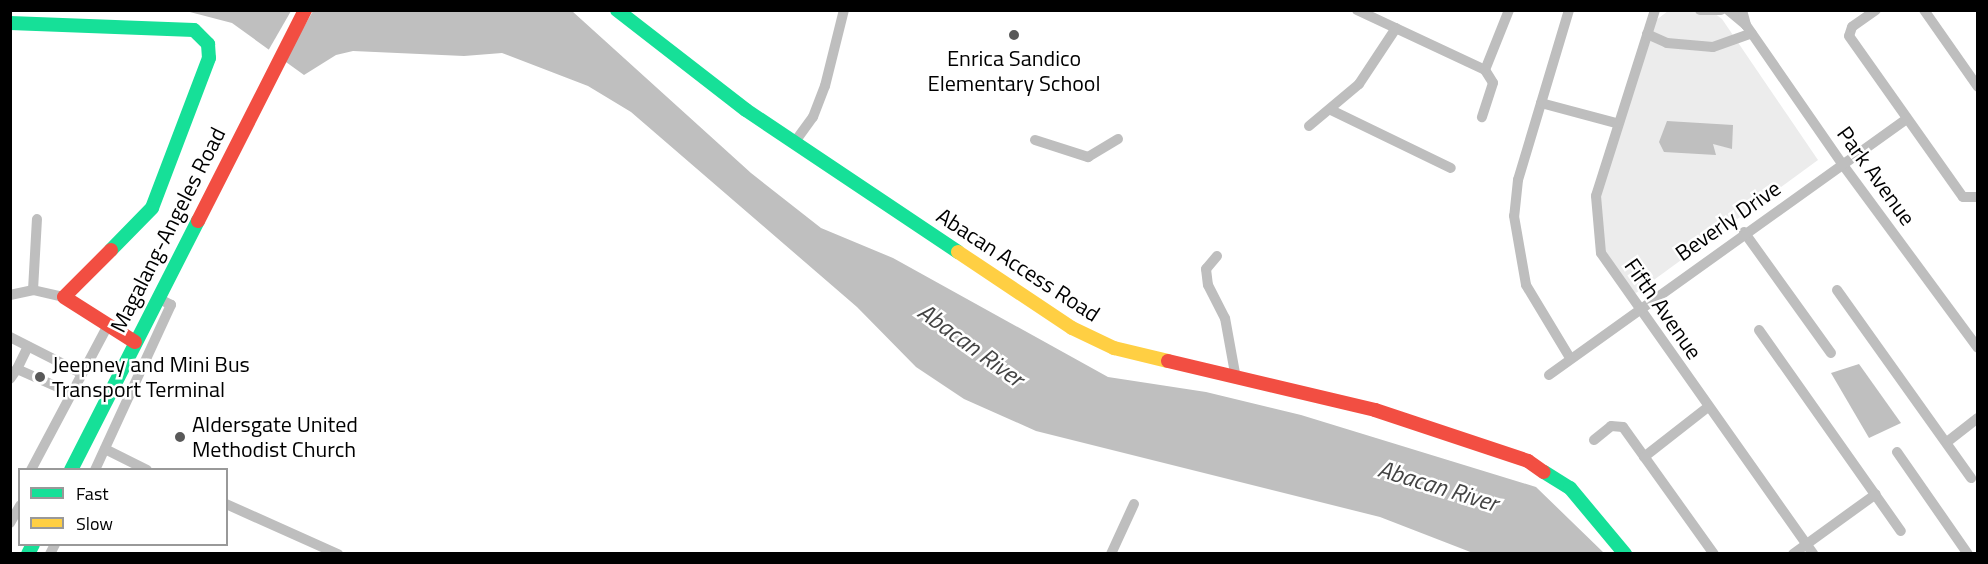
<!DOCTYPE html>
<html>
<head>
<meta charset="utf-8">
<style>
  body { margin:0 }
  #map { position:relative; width:1988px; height:564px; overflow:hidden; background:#fff; font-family:"Titillium Web",sans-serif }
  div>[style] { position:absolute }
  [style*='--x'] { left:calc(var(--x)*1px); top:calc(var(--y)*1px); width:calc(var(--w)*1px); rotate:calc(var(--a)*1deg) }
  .green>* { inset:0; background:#ececec }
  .water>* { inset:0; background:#bfbfbf }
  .pier>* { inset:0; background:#fff }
  .street>* { height:10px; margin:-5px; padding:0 5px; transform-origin:5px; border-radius:5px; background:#bebebe }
  .fast>* { height:14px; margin:-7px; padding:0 7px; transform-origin:7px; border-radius:7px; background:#16e098 }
  .slow>* { height:14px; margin:-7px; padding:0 7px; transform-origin:7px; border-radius:7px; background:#ffcf43 }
  .jam>* { height:14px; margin:-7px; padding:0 7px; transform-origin:7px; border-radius:7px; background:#f24e42 }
  .dots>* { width:16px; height:16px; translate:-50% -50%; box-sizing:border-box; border:3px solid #fff; border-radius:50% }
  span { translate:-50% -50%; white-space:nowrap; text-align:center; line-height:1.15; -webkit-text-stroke:5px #fff; paint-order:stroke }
  .poi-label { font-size:22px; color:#000 }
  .left { translate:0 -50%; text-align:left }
  .street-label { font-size:22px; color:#000 }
  .water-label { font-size:24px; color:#444; font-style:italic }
  .frame { position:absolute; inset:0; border:12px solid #000; pointer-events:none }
  .legend { position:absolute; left:18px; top:468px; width:210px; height:78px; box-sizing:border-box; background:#fff; border:2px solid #999; margin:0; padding:8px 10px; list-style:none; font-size:18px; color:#000 }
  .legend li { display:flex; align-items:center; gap:12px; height:30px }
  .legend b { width:30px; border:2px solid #999 }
</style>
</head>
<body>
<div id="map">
  <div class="green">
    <i style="clip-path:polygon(1668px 11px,1714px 13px,1722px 19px,1818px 160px,1636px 293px,1628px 290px,1602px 244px,1600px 188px,1655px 21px)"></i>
  </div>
  <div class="water">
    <i style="clip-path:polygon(186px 11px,572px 11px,751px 173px,821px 228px,893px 258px,1108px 377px,1206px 392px,1301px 415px,1536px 487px,1604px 553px,1473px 553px,1380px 517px,1036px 431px,964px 399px,916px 367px,857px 307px,631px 112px,588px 86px,502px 53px,464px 56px,353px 51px,336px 55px,304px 75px,232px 23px)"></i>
    <i style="clip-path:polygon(1667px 121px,1733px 125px,1732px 149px,1713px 144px,1716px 155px,1664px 152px,1659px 142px)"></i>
    <i style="clip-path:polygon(1859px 364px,1901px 423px,1869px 438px,1831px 373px)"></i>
  </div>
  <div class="pier">
    <i style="clip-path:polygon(291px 11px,313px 11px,283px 63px,268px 51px)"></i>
  </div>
  <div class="street">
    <i style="--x:1357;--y:10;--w:141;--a:25.1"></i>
    <i style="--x:1485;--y:70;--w:15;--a:58"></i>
    <i style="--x:1493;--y:83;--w:36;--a:108"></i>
    <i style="--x:1569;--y:10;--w:177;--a:106.7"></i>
    <i style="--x:1518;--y:180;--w:36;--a:96"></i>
    <i style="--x:1514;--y:216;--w:70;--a:80.1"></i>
    <i style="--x:1526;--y:285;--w:85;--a:58.9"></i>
    <i style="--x:1655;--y:10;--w:195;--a:107.6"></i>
    <i style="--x:1596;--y:196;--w:57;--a:85"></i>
    <i style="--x:1601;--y:253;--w:368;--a:54.8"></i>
    <i style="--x:1700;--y:10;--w:21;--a:0"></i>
    <i style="--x:1728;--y:10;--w:23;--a:40"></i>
    <i style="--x:1742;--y:10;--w:16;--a:75"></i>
    <i style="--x:1746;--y:25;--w:170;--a:55.3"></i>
    <i style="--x:1843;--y:165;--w:227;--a:53.6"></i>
    <i style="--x:1876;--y:10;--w:29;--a:145"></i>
    <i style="--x:1852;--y:27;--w:9;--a:108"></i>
    <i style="--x:1849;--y:36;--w:197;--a:54.7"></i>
    <i style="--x:1963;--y:197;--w:15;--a:0"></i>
    <i style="--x:1924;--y:10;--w:94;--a:55"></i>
    <i style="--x:1647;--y:34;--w:22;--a:24"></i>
    <i style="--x:1667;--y:43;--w:46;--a:5"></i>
    <i style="--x:1713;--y:47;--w:41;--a:-19.7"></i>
    <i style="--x:1485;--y:70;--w:65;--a:-68.2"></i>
    <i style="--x:1541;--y:103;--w:78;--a:14.9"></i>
    <i style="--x:1331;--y:110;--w:133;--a:25.8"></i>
    <i style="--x:1309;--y:126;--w:65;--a:-40"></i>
    <i style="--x:1359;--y:84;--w:67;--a:-56.5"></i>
    <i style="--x:1035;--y:140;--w:56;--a:17.8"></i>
    <i style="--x:1088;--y:157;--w:35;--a:-31"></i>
    <i style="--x:794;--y:143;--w:32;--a:-54"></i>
    <i style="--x:813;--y:117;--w:33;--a:-69"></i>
    <i style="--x:825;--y:86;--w:78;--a:-76"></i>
    <i style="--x:1744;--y:232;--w:149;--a:54.3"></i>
    <i style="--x:1217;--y:256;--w:17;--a:130"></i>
    <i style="--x:1206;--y:269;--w:16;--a:83"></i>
    <i style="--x:1208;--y:285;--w:37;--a:63"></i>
    <i style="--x:1225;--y:318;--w:56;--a:79.7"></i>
    <i style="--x:33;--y:290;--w:71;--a:-86.8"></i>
    <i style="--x:1837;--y:290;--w:231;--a:54.5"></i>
    <i style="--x:10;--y:295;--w:24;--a:-12"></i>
    <i style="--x:33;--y:290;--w:32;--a:13"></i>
    <i style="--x:1759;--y:330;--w:246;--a:54.8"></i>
    <i style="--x:10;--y:337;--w:80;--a:26.9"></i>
    <i style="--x:17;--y:369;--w:25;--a:-64"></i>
    <i style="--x:1549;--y:375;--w:440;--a:-35.6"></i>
    <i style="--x:10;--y:379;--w:12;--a:-55"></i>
    <i style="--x:17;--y:369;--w:59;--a:24"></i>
    <i style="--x:1594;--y:440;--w:22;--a:-39"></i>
    <i style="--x:1611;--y:426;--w:12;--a:5"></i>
    <i style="--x:1623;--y:427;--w:156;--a:54.4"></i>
    <i style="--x:1947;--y:442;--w:39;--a:-38"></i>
    <i style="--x:105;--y:449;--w:47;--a:26.6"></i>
    <i style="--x:1897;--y:452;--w:124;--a:55.2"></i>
    <i style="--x:1644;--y:457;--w:81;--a:-38"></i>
    <i style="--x:31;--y:470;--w:162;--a:-62"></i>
    <i style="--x:95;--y:470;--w:182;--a:-65.3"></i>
    <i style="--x:171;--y:305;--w:15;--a:-152"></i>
    <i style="--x:226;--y:504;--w:123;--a:24.1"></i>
    <i style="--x:10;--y:523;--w:20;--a:-60"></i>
    <i style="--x:50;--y:554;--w:11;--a:-63"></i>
    <i style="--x:1111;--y:554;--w:55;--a:-65.3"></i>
    <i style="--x:1793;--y:554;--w:102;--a:-35.9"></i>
  </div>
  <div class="fast">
    <i style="--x:617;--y:10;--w:163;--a:37.8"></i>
    <i style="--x:746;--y:110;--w:255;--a:33.8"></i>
    <i style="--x:10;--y:23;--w:184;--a:2.2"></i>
    <i style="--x:194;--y:30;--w:20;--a:45"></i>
    <i style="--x:208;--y:44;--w:14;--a:86"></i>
    <i style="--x:209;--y:58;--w:160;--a:110.8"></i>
    <i style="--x:152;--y:208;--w:59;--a:134.3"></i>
    <i style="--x:71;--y:470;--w:280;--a:-63"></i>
    <i style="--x:1544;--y:472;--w:31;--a:32"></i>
    <i style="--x:1570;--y:488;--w:86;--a:50.2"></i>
    <i style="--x:28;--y:554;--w:11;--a:-63"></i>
  </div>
  <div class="slow">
    <i style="--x:958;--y:252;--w:137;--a:33.7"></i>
    <i style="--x:1072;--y:328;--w:47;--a:25.5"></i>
    <i style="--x:1114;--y:348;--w:56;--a:13.5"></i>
  </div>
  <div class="jam">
    <i style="--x:198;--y:221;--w:237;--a:-63.1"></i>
    <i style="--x:111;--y:250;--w:66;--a:135"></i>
    <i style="--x:64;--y:297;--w:84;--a:32.4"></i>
    <i style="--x:1168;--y:361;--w:213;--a:13.3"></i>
    <i style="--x:1375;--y:410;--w:161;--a:18.4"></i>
    <i style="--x:1528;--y:461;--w:19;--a:35"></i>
  </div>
  <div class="dots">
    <i style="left:1014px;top:35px;background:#595959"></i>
    <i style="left:40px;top:377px;background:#595959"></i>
    <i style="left:180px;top:437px;background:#595959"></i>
  </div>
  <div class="poi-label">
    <span style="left:1014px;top:71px">Enrica Sandico<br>Elementary School</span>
    <span class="left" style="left:52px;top:377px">Jeepney and Mini Bus<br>Transport Terminal</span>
    <span class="left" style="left:192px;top:437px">Aldersgate United<br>Methodist Church</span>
  </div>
  <div class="street-label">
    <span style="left:1876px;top:176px;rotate:54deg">Park Avenue</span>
    <span style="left:1728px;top:221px;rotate:-35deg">Beverly Drive</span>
    <span style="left:168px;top:230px;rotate:-63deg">Magalang-Angeles Road</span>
    <span style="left:1018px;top:265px;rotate:33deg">Abacan Access Road</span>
    <span style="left:1663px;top:309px;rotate:55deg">Fifth Avenue</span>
  </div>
  <div class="water-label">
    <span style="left:971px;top:345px;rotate:36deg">Abacan River</span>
    <span style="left:1438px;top:486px;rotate:17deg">Abacan River</span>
  </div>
  <div class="frame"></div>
  <ul class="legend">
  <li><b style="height:8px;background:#16e098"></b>Fast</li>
  <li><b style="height:8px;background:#ffcf43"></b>Slow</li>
  </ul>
</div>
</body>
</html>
